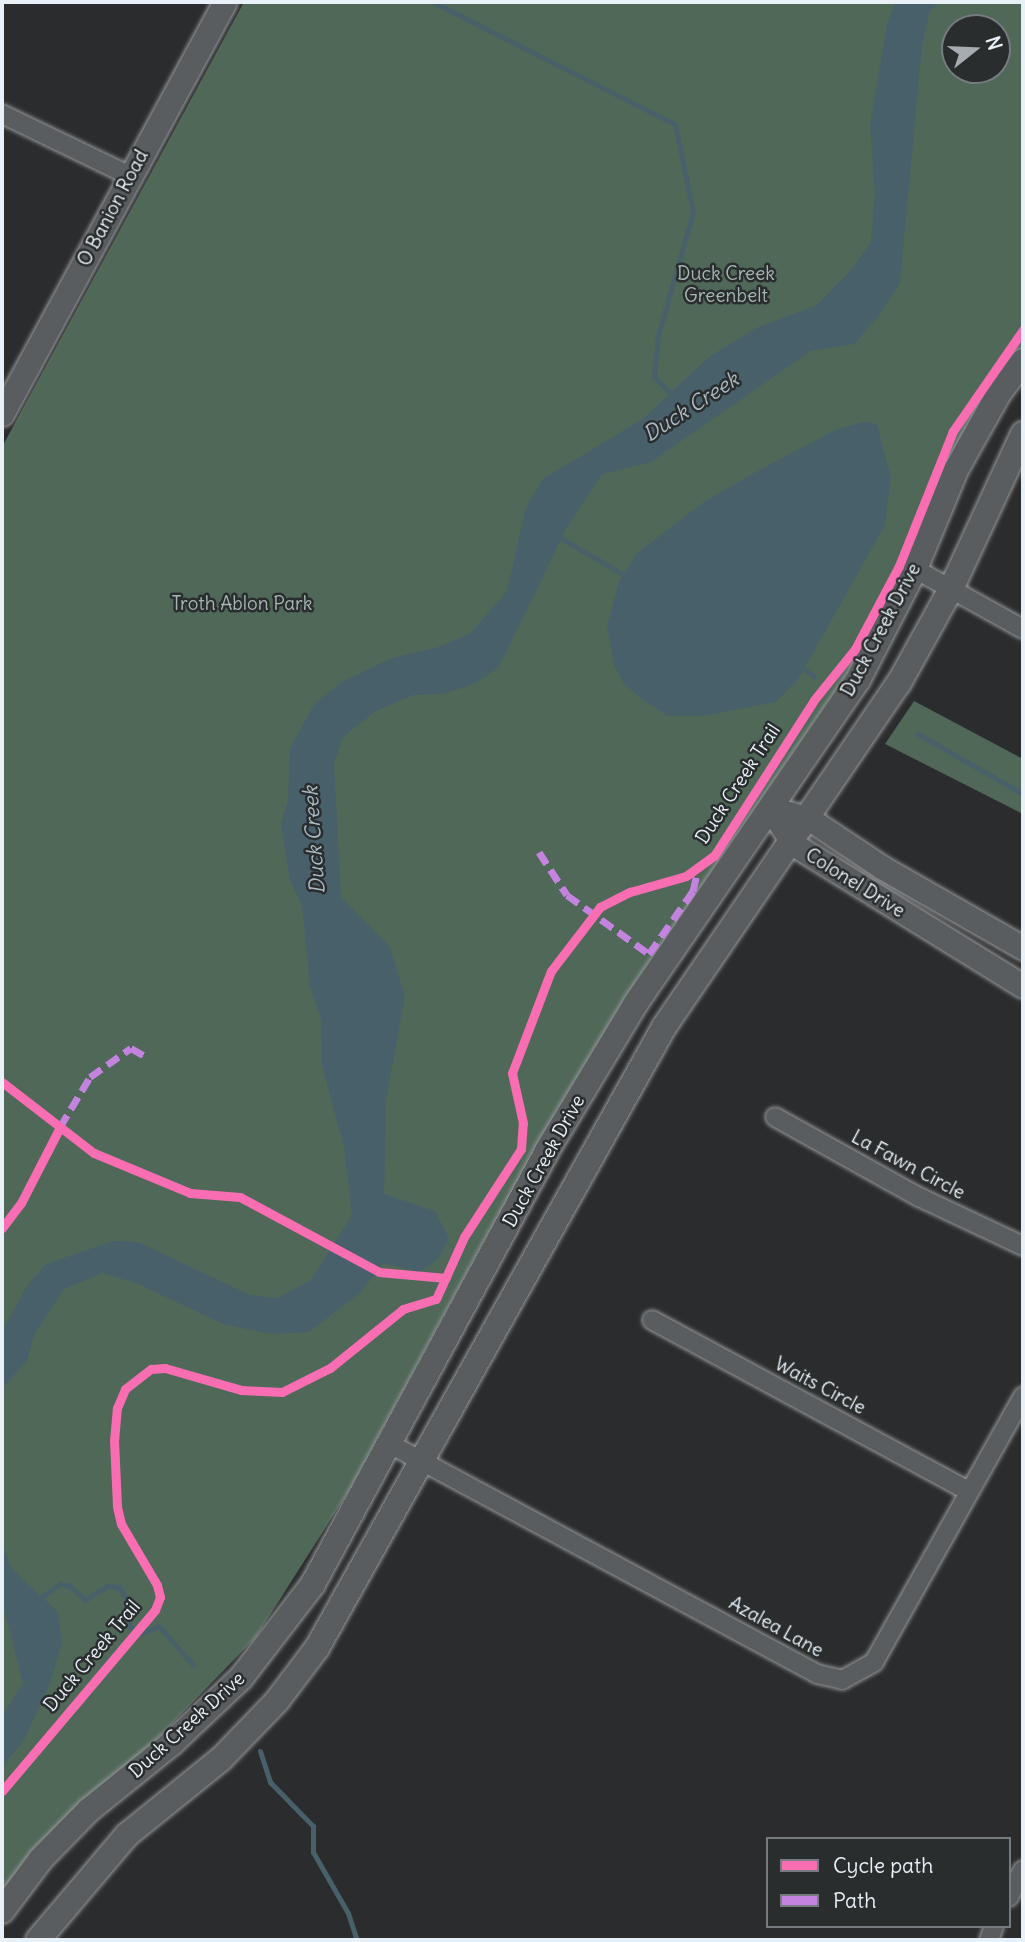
<!DOCTYPE html>
<html>
<head>
<meta charset="utf-8">
<style>
  body { margin:0 }
  #map { position:relative; width:1025px; height:1942px; overflow:hidden; background:#2b2c2d; font-family:Delius,sans-serif }
  div>[style] { position:absolute }
  [style*='--x'] { left:calc(var(--x)*1px); top:calc(var(--y)*1px); width:calc(var(--w)*1px); rotate:calc(var(--a)*1deg) }
  .green>* { inset:0; background:#506858 }
  .water>* { inset:0; background:#48606a }
  .stream>* { height:5px; margin:-2.5px; padding:0 2.5px; transform-origin:2.5px; border-radius:2.5px; background:#48606a }
  .roads { filter:drop-shadow(0 0 2px #96989a) drop-shadow(0 0 2px #96989a) }
  .minor>* { height:18px; margin:-9px; padding:0 9px; transform-origin:9px; border-radius:9px; background:#5a5d60 }
  .tertiary>* { height:23px; margin:-11.5px; padding:0 11.5px; transform-origin:11.5px; border-radius:11.5px; background:#5a5d60 }
  .secondary>* { height:24px; margin:-12px; padding:0 12px; transform-origin:12px; border-radius:12px; background:#5a5d60 }
  .quiet>* { height:7px; margin-top:-3.5px; transform-origin:0; background:repeating-linear-gradient(90deg,#c483df 0 14px,transparent 0 21px) }
  .cycleway>* { height:9px; margin:-4.5px; padding:0 4.5px; transform-origin:4.5px; border-radius:4.5px; background:#f96db3 }
  span { translate:-50% -50%; white-space:nowrap; text-align:center; line-height:1.15; -webkit-text-stroke:5px #2a2d2e; paint-order:stroke }
  .street-label { font-size:19px; color:#e8f1f8 }
  .park-label { font-size:19px; color:#a6b7b3 }
  .water-label { font-size:21px; color:#a9b9c2; font-style:italic }
  .frame { position:absolute; inset:0; border:4px solid #e8f1f8; pointer-events:none }
  .legend { position:absolute; left:766px; top:1837px; width:245px; height:91px; box-sizing:border-box; background:#2a2d2e; border:2px solid #767b7f; margin:0; padding:9px 12px; list-style:none; font-size:21px; color:#e8f1f8 }
  .legend li { display:flex; align-items:center; gap:14px; height:35px }
  .legend b { width:35px; border:2px solid #767b7f }
  .north { position:absolute; left:941px; top:14px; width:70px; height:70px; box-sizing:border-box; background:#2a2d2e; border:2px solid #767b7f; border-radius:50%; rotate:72deg; font-size:19px; font-weight:700; line-height:28px; text-align:center; color:#e8f1f8 }
  .north::after { content:''; display:block; margin:auto; width:24px; height:32px; background:#a6acb1; clip-path:polygon(50% 0,100% 100%,50% 72%,0 100%) }
</style>
</head>
<body>
<div id="map">
  <div class="green">
    <i style="clip-path:polygon(evenodd,244px 2px,1023px 2px,1023px 352px,848px 672px,624px 999px,491px 1228px,350px 1489px,256px 1637px,2px 1899px,2px 447px,244px 2px,955px 28px,997px 28px,997px 70px,955px 70px,955px 28px)"></i>
    <i style="clip-path:polygon(914px 701px,1023px 759px,1023px 814px,885px 744px)"></i>
  </div>
  <div class="water">
    <i style="clip-path:polygon(895px 2px,939px 2px,930px 11px,922px 45px,900px 283px,878px 317px,854px 344px,811px 351px,651px 462px,602px 474px,566px 529px,499px 667px,476px 683px,443px 694px,413px 695px,376px 711px,343px 737px,334px 764px,341px 897px,389px 946px,405px 996px,386px 1101px,384px 1194px,435px 1211px,449px 1238px,438px 1260px,419px 1272px,383px 1263px,360px 1293px,309px 1332px,270px 1334px,223px 1324px,136px 1283px,102px 1273px,64px 1289px,34px 1335px,27px 1361px,2px 1388px,2px 1331px,27px 1286px,46px 1264px,113px 1241px,138px 1242px,250px 1295px,277px 1298px,311px 1280px,352px 1215px,344px 1148px,322px 1065px,321px 1020px,310px 986px,302px 906px,290px 880px,281px 824px,288px 800px,290px 748px,315px 703px,342px 682px,392px 658px,439px 647px,471px 633px,507px 591px,526px 507px,543px 479px,644px 418px,709px 357px,756px 328px,817px 305px,852px 269px,871px 242px,875px 194px,870px 124px,887px 24px)"></i>
    <i style="clip-path:polygon(863px 422px,877px 424px,891px 478px,885px 525px,799px 678px,776px 702px,703px 716px,668px 716px,643px 700px,624px 684px,614px 665px,607px 626px,619px 582px,636px 554px,701px 504px,752px 474px,837px 429px)"></i>
    <i style="clip-path:polygon(2px 1543px,12px 1569px,58px 1612px,62px 1642px,50px 1684px,23px 1742px,2px 1766px,2px 1716px,23px 1683px,2px 1601px)"></i>
  </div>
  <div class="stream">
    <i style="--x:433;--y:2;--w:271;--a:26.8"></i>
    <i style="--x:675;--y:124;--w:90;--a:78.4"></i>
    <i style="--x:693;--y:212;--w:129;--a:105.8"></i>
    <i style="--x:658;--y:336;--w:41;--a:95.6"></i>
    <i style="--x:654;--y:377;--w:29;--a:44"></i>
    <i style="--x:556;--y:535;--w:85;--a:30.5"></i>
    <i style="--x:800;--y:666;--w:17;--a:36"></i>
    <i style="--x:918;--y:734;--w:121;--a:29.7"></i>
    <i style="--x:39;--y:1599;--w:26;--a:-36"></i>
    <i style="--x:60;--y:1584;--w:10;--a:11"></i>
    <i style="--x:70;--y:1586;--w:21;--a:43"></i>
    <i style="--x:85;--y:1600;--w:26;--a:-32"></i>
    <i style="--x:107;--y:1586;--w:12;--a:5"></i>
    <i style="--x:119;--y:1587;--w:15;--a:58"></i>
    <i style="--x:127;--y:1600;--w:27;--a:84"></i>
    <i style="--x:130;--y:1627;--w:13;--a:27"></i>
    <i style="--x:142;--y:1633;--w:18;--a:-22"></i>
    <i style="--x:159;--y:1626;--w:52;--a:48.9"></i>
    <i style="--x:260;--y:1751;--w:33;--a:72"></i>
    <i style="--x:270;--y:1782;--w:62;--a:45.7"></i>
    <i style="--x:313;--y:1826;--w:26;--a:90"></i>
    <i style="--x:313;--y:1852;--w:70;--a:60.2"></i>
    <i style="--x:348;--y:1913;--w:28;--a:72"></i>
  </div>
  <div class="roads">
    <div class="minor">
      <i style="--x:2;--y:114;--w:142;--a:25.8"></i>
      <i style="--x:915;--y:569;--w:124;--a:29.1"></i>
      <i style="--x:775;--y:1117;--w:165;--a:29.1"></i>
      <i style="--x:919;--y:1197;--w:115;--a:25.2"></i>
      <i style="--x:652;--y:1320;--w:359;--a:28.4"></i>
      <i style="--x:390;--y:1444;--w:485;--a:28.3"></i>
      <i style="--x:817;--y:1674;--w:26;--a:13"></i>
      <i style="--x:842;--y:1680;--w:37;--a:-29"></i>
      <i style="--x:874;--y:1662;--w:305;--a:-60.7"></i>
      <i style="--x:1009;--y:1897;--w:30;--a:-63"></i>
      <i style="--x:989;--y:1940;--w:15;--a:-70"></i>
    </div>
    <div class="tertiary">
      <i style="--x:2;--y:414;--w:468;--a:-61.6"></i>
      <i style="--x:770;--y:808;--w:43;--a:57.4"></i>
      <i style="--x:793;--y:844;--w:270;--a:31.7"></i>
      <i style="--x:770;--y:808;--w:39;--a:15"></i>
      <i style="--x:808;--y:818;--w:90;--a:33.7"></i>
      <i style="--x:883;--y:868;--w:161;--a:29.7"></i>
    </div>
    <div class="secondary">
      <i style="--x:2;--y:1911;--w:65;--a:-53.1"></i>
      <i style="--x:41;--y:1859;--w:69;--a:-45.6"></i>
      <i style="--x:89;--y:1810;--w:107;--a:-38.9"></i>
      <i style="--x:172;--y:1743;--w:95;--a:-43.3"></i>
      <i style="--x:241;--y:1678;--w:118;--a:-52.5"></i>
      <i style="--x:313;--y:1584;--w:494;--a:-61.6"></i>
      <i style="--x:548;--y:1149;--w:170;--a:-58.9"></i>
      <i style="--x:636;--y:1003;--w:392;--a:-55.5"></i>
      <i style="--x:858;--y:680;--w:125;--a:-62.8"></i>
      <i style="--x:915;--y:569;--w:107;--a:-67.5"></i>
      <i style="--x:956;--y:470;--w:88;--a:-60.8"></i>
      <i style="--x:999;--y:393;--w:40;--a:-53"></i>
      <i style="--x:38;--y:1940;--w:138;--a:-49.7"></i>
      <i style="--x:127;--y:1835;--w:121;--a:-39"></i>
      <i style="--x:221;--y:1759;--w:81;--a:-46"></i>
      <i style="--x:277;--y:1701;--w:66;--a:-53"></i>
      <i style="--x:317;--y:1648;--w:711;--a:-60.8"></i>
      <i style="--x:664;--y:1027;--w:417;--a:-55.7"></i>
      <i style="--x:899;--y:683;--w:110;--a:-61.1"></i>
      <i style="--x:952;--y:587;--w:169;--a:-65.1"></i>
    </div>
  </div>
  <div class="quiet">
    <i style="--x:539;--y:852;--w:51;--a:56.9"></i>
    <i style="--x:567;--y:895;--w:101;--a:35.7"></i>
    <i style="--x:649;--y:954;--w:77;--a:-55.1"></i>
    <i style="--x:693;--y:891;--w:22;--a:-77"></i>
    <i style="--x:60;--y:1127;--w:58;--a:-59"></i>
    <i style="--x:90;--y:1077;--w:50;--a:-35.3"></i>
    <i style="--x:131;--y:1048;--w:16;--a:30"></i>
  </div>
  <div class="cycleway">
    <i style="--x:2;--y:1082;--w:116;--a:37.7"></i>
    <i style="--x:94;--y:1153;--w:104;--a:22.6"></i>
    <i style="--x:190;--y:1193;--w:50;--a:4.6"></i>
    <i style="--x:240;--y:1197;--w:158;--a:28.3"></i>
    <i style="--x:379;--y:1272;--w:67;--a:5.1"></i>
    <i style="--x:2;--y:1228;--w:31;--a:-53"></i>
    <i style="--x:21;--y:1203;--w:85;--a:-62.8"></i>
    <i style="--x:2;--y:1791;--w:237;--a:-49.8"></i>
    <i style="--x:155;--y:1610;--w:14;--a:-69"></i>
    <i style="--x:160;--y:1597;--w:12;--a:-104"></i>
    <i style="--x:157;--y:1585;--w:71;--a:-120.5"></i>
    <i style="--x:121;--y:1524;--w:18;--a:-103"></i>
    <i style="--x:117;--y:1506;--w:65;--a:-92.6"></i>
    <i style="--x:114;--y:1441;--w:33;--a:-85"></i>
    <i style="--x:117;--y:1408;--w:21;--a:-67"></i>
    <i style="--x:125;--y:1389;--w:33;--a:-38"></i>
    <i style="--x:151;--y:1369;--w:14;--a:-4"></i>
    <i style="--x:165;--y:1368;--w:79;--a:16.1"></i>
    <i style="--x:241;--y:1390;--w:41;--a:2.8"></i>
    <i style="--x:282;--y:1392;--w:54;--a:-26.6"></i>
    <i style="--x:330;--y:1368;--w:94;--a:-38.9"></i>
    <i style="--x:403;--y:1309;--w:34;--a:-17"></i>
    <i style="--x:436;--y:1299;--w:68;--a:-65.7"></i>
    <i style="--x:464;--y:1237;--w:105;--a:-57.1"></i>
    <i style="--x:521;--y:1149;--w:26;--a:-86"></i>
    <i style="--x:523;--y:1123;--w:51;--a:-102.4"></i>
    <i style="--x:512;--y:1073;--w:109;--a:-69.1"></i>
    <i style="--x:551;--y:971;--w:81;--a:-52.6"></i>
    <i style="--x:600;--y:907;--w:34;--a:-27"></i>
    <i style="--x:630;--y:892;--w:58;--a:-15.9"></i>
    <i style="--x:686;--y:876;--w:34;--a:-36"></i>
    <i style="--x:714;--y:856;--w:185;--a:-57.3"></i>
    <i style="--x:814;--y:700;--w:65;--a:-51.2"></i>
    <i style="--x:855;--y:649;--w:94;--a:-62.1"></i>
    <i style="--x:899;--y:566;--w:145;--a:-68.2"></i>
    <i style="--x:953;--y:431;--w:123;--a:-55.3"></i>
  </div>
  <div class="street-label">
    <span style="left:113px;top:208px;rotate:-62deg">O Banion Road</span>
    <span style="left:881px;top:630px;rotate:-62deg">Duck Creek Drive</span>
    <span style="left:738px;top:784px;rotate:-57deg">Duck Creek Trail</span>
    <span style="left:855px;top:883px;rotate:32deg">Colonel Drive</span>
    <span style="left:544px;top:1161px;rotate:-61deg">Duck Creek Drive</span>
    <span style="left:908px;top:1165px;rotate:28deg">La Fawn Circle</span>
    <span style="left:820px;top:1386px;rotate:28deg">Waits Circle</span>
    <span style="left:776px;top:1627px;rotate:29deg">Azalea Lane</span>
    <span style="left:92px;top:1656px;rotate:-50deg">Duck Creek Trail</span>
    <span style="left:187px;top:1725px;rotate:-42deg">Duck Creek Drive</span>
  </div>
  <div class="park-label">
    <span style="left:726px;top:285px">Duck Creek<br>Greenbelt</span>
    <span style="left:242px;top:604px">Troth Ablon Park</span>
  </div>
  <div class="water-label">
    <span style="left:691px;top:407px;rotate:-33deg">Duck Creek</span>
    <span style="left:314px;top:840px;rotate:-94deg">Duck Creek</span>
  </div>
  <div class="frame"></div>
  <ul class="legend">
  <li><b style="height:9px;background:#f96db3"></b>Cycle path</li>
  <li><b style="height:9px;background:#c483df"></b>Path</li>
  </ul>
  <div class="north">N</div>
</div>
</body>
</html>
